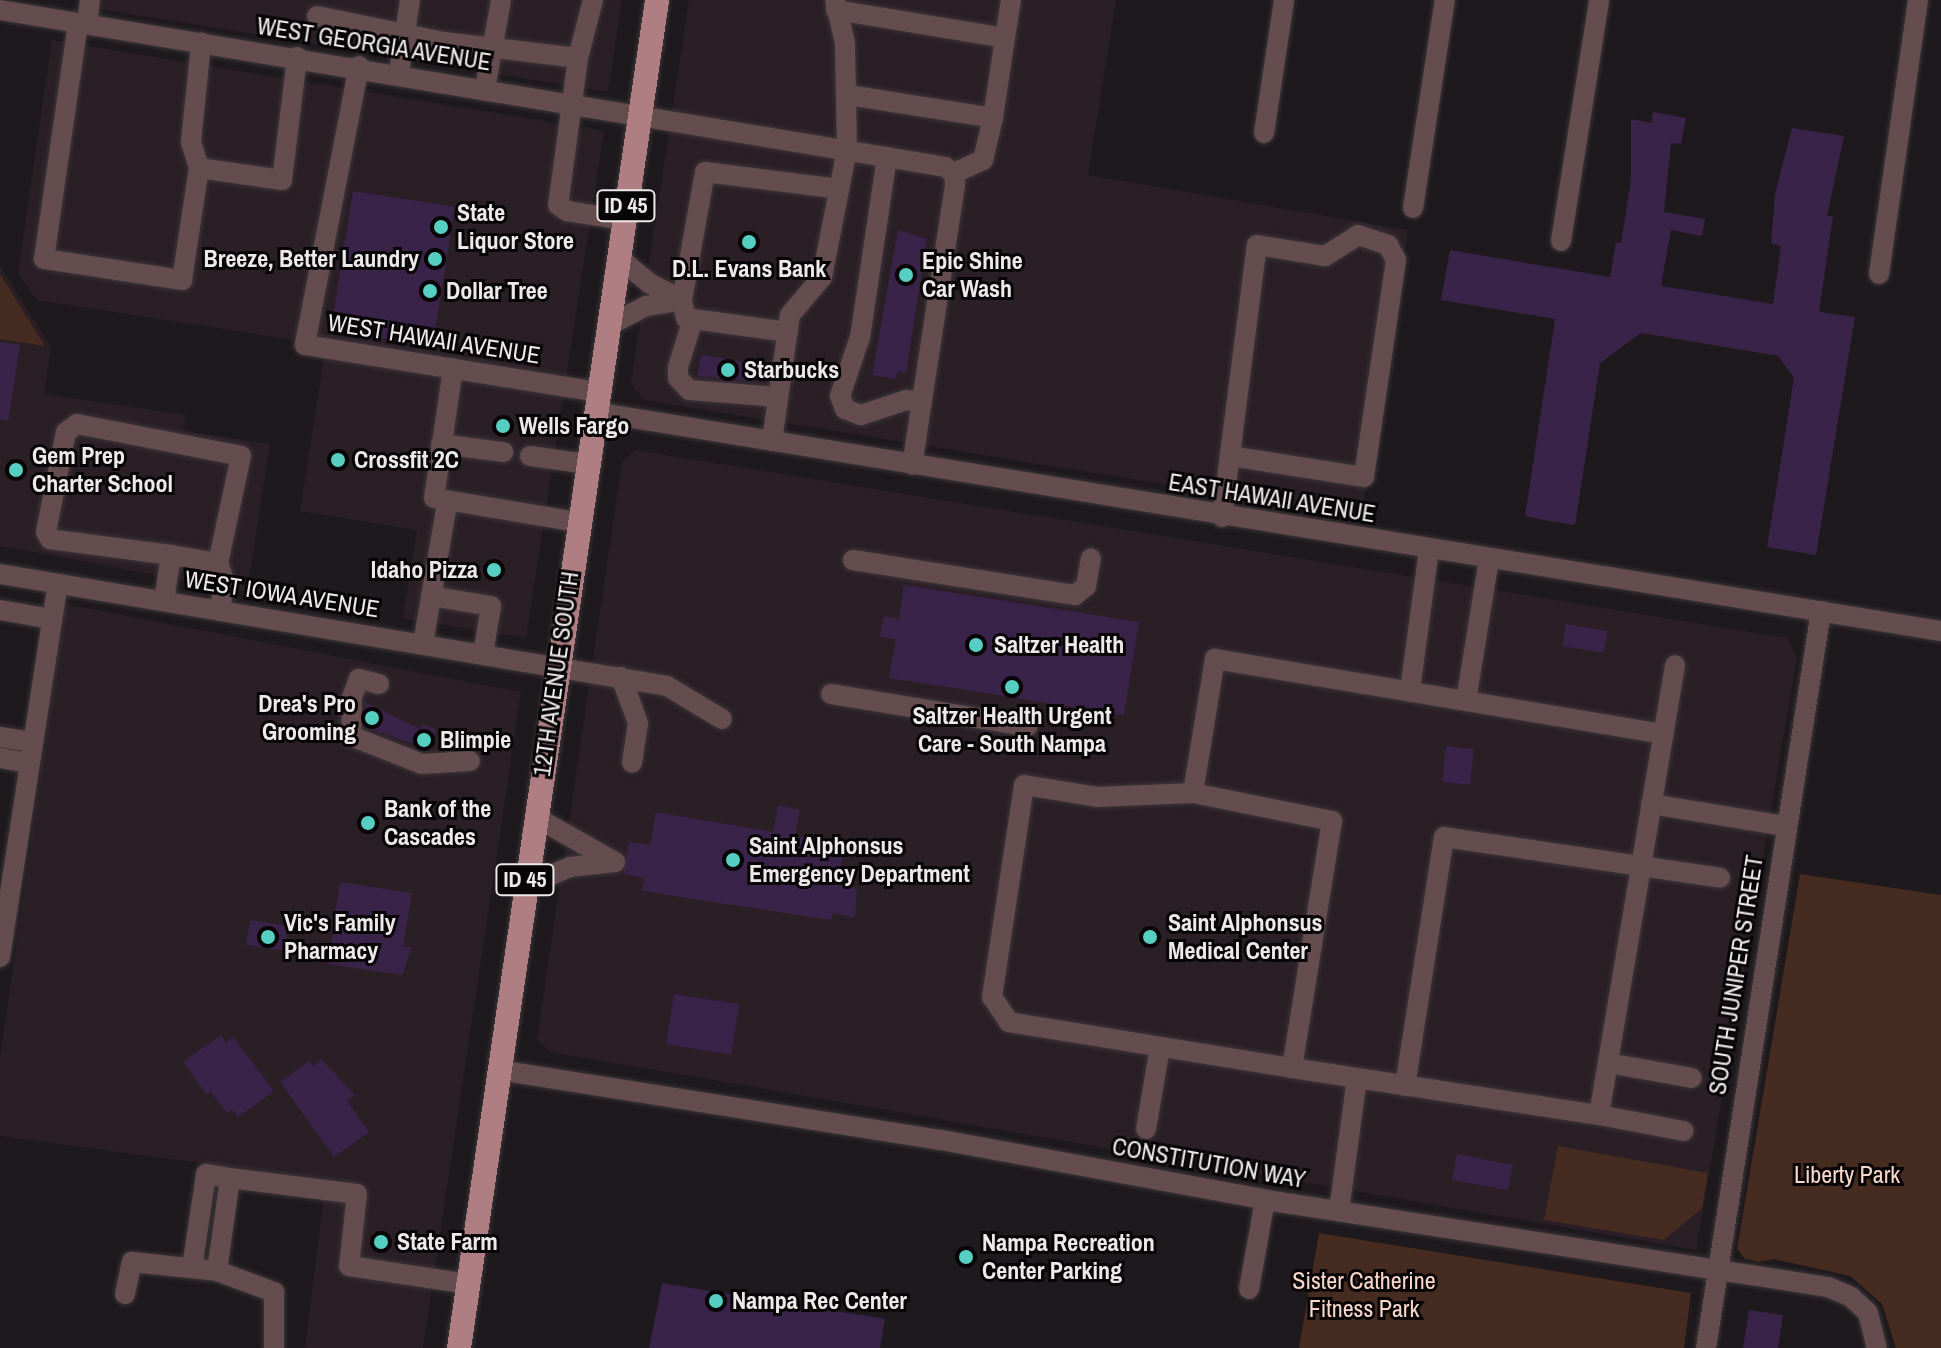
<!DOCTYPE html>
<html>
<head>
<meta charset="utf-8">
<style>
  body { margin:0 }
  #map { position:relative; width:1941px; height:1348px; overflow:hidden; background:#1e191c; font-family:"Archivo Narrow",sans-serif }
  div>[style] { position:absolute }
  [style*='--x'] { left:calc(var(--x)*1px); top:calc(var(--y)*1px); width:calc(var(--w)*1px); rotate:calc(var(--a)*1deg) }
  .built>* { inset:0; background:#2b1f26 }
  .green>* { inset:0; background:#452b20 }
  .building>* { inset:0; background:#392349; transform-origin:0 0 }
  .roads { filter:drop-shadow(0 0 2px #3b3639) drop-shadow(0 0 2px #3b3639) }
  .minor>* { height:20px; margin:-10px; padding:0 10px; transform-origin:10px; border-radius:10px; background:#644c4f }
  .major>* { height:24px; margin:-12px; padding:0 12px; transform-origin:12px; border-radius:12px; background:#af7e83 }
  .dots>* { width:22px; height:22px; translate:-50% -50%; box-sizing:border-box; border:4px solid #070506; border-radius:50% }
  span { translate:-50% -50%; white-space:nowrap; text-align:center; line-height:1.15; -webkit-text-stroke:6px #070506; paint-order:stroke }
  .shield-label span { padding:2px 6px; background:#070506; border:2px solid; border-radius:6px; -webkit-text-stroke-width:0 }
  .shield-label { font-size:22px; color:#ede9eb; font-weight:700 }
  .street-label { font-size:24px; color:#ede9eb }
  .poi-label { font-size:24px; color:#ede9eb; font-weight:700 }
  .left { translate:0 -50%; text-align:left }
  .right { translate:-100% -50%; text-align:right }
  .park-label { font-size:24px; color:#f9d8cb }
</style>
</head>
<body>
<div id="map">
  <div class="built">
    <i style="clip-path:polygon(100px 0,622px 0,608px 92px,99px 9px)"></i>
    <i style="clip-path:polygon(689px 0,1116px 0,1088px 175px,1408px 230px,1361px 516px,644px 400px,631px 383px)"></i>
    <i style="clip-path:polygon(52px 40px,604px 131px,526px 638px,403px 618px,417px 530px,300px 511px,326px 345px,37px 300px,18px 273px)"></i>
    <i style="clip-path:polygon(0 266px,51px 347px,44px 394px,186px 415px,184px 431px,270px 444px,247px 592px,0 546px)"></i>
    <i style="clip-path:polygon(635px 450px,1788px 638px,1797px 658px,1696px 1250px,551px 1052px,537px 1040px,622px 462px)"></i>
    <i style="clip-path:polygon(65px 604px,521px 692px,423px 1348px,305px 1348px,326px 1180px,0 1136px,0 1059px)"></i>
  </div>
  <div class="green">
    <i style="clip-path:polygon(0 274px,45px 346px,0 339px)"></i>
    <i style="clip-path:polygon(1800px 874px,1941px 895px,1941px 1348px,1896px 1348px,1882px 1304px,1850px 1276px,1774px 1259px,1759px 1262px,1745px 1259px,1737px 1249px)"></i>
    <i style="clip-path:polygon(1558px 1146px,1708px 1173px,1702px 1208px,1664px 1240px,1544px 1220px)"></i>
    <i style="clip-path:polygon(1319px 1233px,1691px 1293px,1684px 1348px,1299px 1348px)"></i>
  </div>
  <div class="building">
    <i style="clip-path:polygon(1653px 112px,1686px 118px,1681px 144px,1671px 143px,1664px 212px,1705px 219px,1702px 236px,1671px 230px,1661px 286px,1773px 304px,1781px 246px,1771px 243px,1775px 194px,1792px 128px,1844px 136px,1827px 216px,1833px 216px,1819px 312px,1855px 317px,1816px 555px,1767px 547px,1794px 378px,1778px 356px,1641px 333px,1600px 363px,1575px 525px,1543px 520px,1525px 516px,1555px 319px,1441px 300px,1450px 250px,1610px 277px,1616px 242px,1621px 243px,1631px 178px,1631px 119px,1651px 123px)"></i>
    <i style="left:353px;top:191px;width:103px;height:141px;rotate:9deg"></i>
    <i style="clip-path:polygon(898px 230px,927px 239px,906px 373px,898px 371px,896px 379px,872px 375px)"></i>
    <i style="clip-path:polygon(0 342px,20px 345px,8px 421px,0 420px)"></i>
    <i style="clip-path:polygon(701px 355px,758px 364px,755px 382px,697px 376px)"></i>
    <i style="clip-path:polygon(904px 585px,1139px 622px,1124px 715px,889px 678px,896px 639px,880px 637px,884px 616px,899px 619px)"></i>
    <i style="left:1566px;top:624px;width:42px;height:22px;rotate:10deg"></i>
    <i style="clip-path:polygon(365px 702px,420px 729px,422px 724px,436px 729px,432px 750px,364px 727px)"></i>
    <i style="left:1446px;top:746px;width:28px;height:36px;rotate:6deg"></i>
    <i style="clip-path:polygon(778px 805px,800px 810px,795px 836px,844px 843px,838px 884px,857px 888px,855px 918px,833px 913px,831px 920px,642px 891px,644px 878px,623px 874px,629px 842px,650px 845px,656px 812px,773px 832px)"></i>
    <i style="clip-path:polygon(340px 882px,412px 893px,403px 947px,412px 947px,402px 975px,328px 964px)"></i>
    <i style="left:250px;top:920px;width:39px;height:25px;rotate:9deg"></i>
    <i style="left:674px;top:994px;width:66px;height:51px;rotate:9deg"></i>
    <i style="clip-path:polygon(221px 1035px,226px 1043px,233px 1037px,274px 1091px,238px 1117px,232px 1109px,227px 1113px,211px 1092px,207px 1095px,183px 1062px)"></i>
    <i style="clip-path:polygon(322px 1060px,355px 1095px,347px 1101px,369px 1132px,334px 1157px,280px 1082px,309px 1061px,313px 1066px)"></i>
    <i style="left:1457px;top:1154px;width:57px;height:26px;rotate:11deg"></i>
    <i style="clip-path:polygon(662px 1283px,885px 1319px,880px 1348px,649px 1348px)"></i>
    <i style="clip-path:polygon(1749px 1310px,1783px 1315px,1778px 1348px,1743px 1348px)"></i>
  </div>
  <div class="roads">
    <div class="minor">
      <i style="--x:593;--y:0;--w:60;--a:104.5"></i>
      <i style="--x:578;--y:58;--w:148;--a:97.7"></i>
      <i style="--x:558;--y:205;--w:11;--a:34"></i>
      <i style="--x:567;--y:211;--w:58;--a:9"></i>
      <i style="--x:0;--y:10;--w:958;--a:9.43"></i>
      <i style="--x:945;--y:167;--w:11;--a:34"></i>
      <i style="--x:954;--y:173;--w:12;--a:85"></i>
      <i style="--x:955;--y:185;--w:283;--a:98.7"></i>
      <i style="--x:836;--y:10;--w:171;--a:9.4"></i>
      <i style="--x:1005;--y:38;--w:38;--a:-81"></i>
      <i style="--x:317;--y:16;--w:130;--a:11.6"></i>
      <i style="--x:444;--y:42;--w:135;--a:6.8"></i>
      <i style="--x:78;--y:23;--w:238;--a:98.2"></i>
      <i style="--x:44;--y:259;--w:140;--a:8.7"></i>
      <i style="--x:182;--y:280;--w:113;--a:-81.4"></i>
      <i style="--x:199;--y:168;--w:27;--a:-107"></i>
      <i style="--x:191;--y:142;--w:100;--a:-84.2"></i>
      <i style="--x:87;--y:24;--w:24;--a:-83"></i>
      <i style="--x:359;--y:66;--w:284;--a:101"></i>
      <i style="--x:305;--y:345;--w:297;--a:9.1"></i>
      <i style="--x:399;--y:73;--w:74;--a:-81.4"></i>
      <i style="--x:485;--y:89;--w:90;--a:-79.8"></i>
      <i style="--x:848;--y:95;--w:147;--a:9"></i>
      <i style="--x:993;--y:118;--w:81;--a:-81.5"></i>
      <i style="--x:1264;--y:133;--w:134;--a:-81.4"></i>
      <i style="--x:887;--y:157;--w:182;--a:98.5"></i>
      <i style="--x:860;--y:337;--w:62;--a:108.7"></i>
      <i style="--x:840;--y:396;--w:14;--a:69"></i>
      <i style="--x:845;--y:409;--w:17;--a:21"></i>
      <i style="--x:861;--y:415;--w:47;--a:-18.4"></i>
      <i style="--x:906;--y:400;--w:16;--a:7"></i>
      <i style="--x:199;--y:168;--w:84;--a:8.2"></i>
      <i style="--x:282;--y:180;--w:124;--a:-83"></i>
      <i style="--x:954;--y:173;--w:32;--a:-24"></i>
      <i style="--x:983;--y:160;--w:43;--a:-76.6"></i>
      <i style="--x:1413;--y:208;--w:210;--a:-81.3"></i>
      <i style="--x:1561;--y:241;--w:244;--a:-81"></i>
      <i style="--x:1879;--y:274;--w:277;--a:-81.9"></i>
      <i style="--x:693;--y:319;--w:50;--a:107.4"></i>
      <i style="--x:678;--y:367;--w:11;--a:90"></i>
      <i style="--x:678;--y:378;--w:16;--a:47"></i>
      <i style="--x:689;--y:390;--w:89;--a:4.5"></i>
      <i style="--x:608;--y:326;--w:43;--a:-27.8"></i>
      <i style="--x:646;--y:306;--w:36;--a:-9"></i>
      <i style="--x:682;--y:300;--w:37;--a:-153"></i>
      <i style="--x:649;--y:283;--w:40;--a:-140"></i>
      <i style="--x:788;--y:332;--w:103;--a:-172.2"></i>
      <i style="--x:686;--y:318;--w:18;--a:-103"></i>
      <i style="--x:682;--y:300;--w:130;--a:-79.8"></i>
      <i style="--x:705;--y:172;--w:135;--a:7.2"></i>
      <i style="--x:453;--y:368;--w:131;--a:98.3"></i>
      <i style="--x:434;--y:498;--w:146;--a:9.5"></i>
      <i style="--x:595;--y:412;--w:1364;--a:9.24"></i>
      <i style="--x:772;--y:441;--w:127;--a:-81.9"></i>
      <i style="--x:790;--y:315;--w:50;--a:-49.9"></i>
      <i style="--x:822;--y:277;--w:129;--a:-78.9"></i>
      <i style="--x:847;--y:150;--w:107;--a:-91.1"></i>
      <i style="--x:845;--y:43;--w:44;--a:-103.1"></i>
      <i style="--x:441;--y:444;--w:63;--a:7.4"></i>
      <i style="--x:530;--y:456;--w:58;--a:8"></i>
      <i style="--x:1222;--y:517;--w:274;--a:-82.7"></i>
      <i style="--x:1257;--y:245;--w:69;--a:9.2"></i>
      <i style="--x:1325;--y:256;--w:39;--a:-32"></i>
      <i style="--x:1358;--y:235;--w:32;--a:18"></i>
      <i style="--x:1388;--y:245;--w:17;--a:62"></i>
      <i style="--x:1396;--y:260;--w:219;--a:98.4"></i>
      <i style="--x:1364;--y:477;--w:136;--a:-171.1"></i>
      <i style="--x:171;--y:555;--w:48;--a:9.7"></i>
      <i style="--x:853;--y:560;--w:225;--a:9"></i>
      <i style="--x:1075;--y:595;--w:14;--a:-39"></i>
      <i style="--x:1086;--y:586;--w:28;--a:-80"></i>
      <i style="--x:0;--y:574;--w:676;--a:9.53"></i>
      <i style="--x:667;--y:686;--w:64;--a:31"></i>
      <i style="--x:431;--y:596;--w:61;--a:9.5"></i>
      <i style="--x:491;--y:606;--w:49;--a:99.5"></i>
      <i style="--x:164;--y:601;--w:47;--a:-81.3"></i>
      <i style="--x:171;--y:555;--w:122;--a:-172.5"></i>
      <i style="--x:50;--y:539;--w:8;--a:-120"></i>
      <i style="--x:46;--y:532;--w:102;--a:-78.7"></i>
      <i style="--x:66;--y:432;--w:14;--a:-36"></i>
      <i style="--x:77;--y:424;--w:167;--a:11"></i>
      <i style="--x:241;--y:456;--w:109;--a:102.1"></i>
      <i style="--x:218;--y:563;--w:18;--a:71"></i>
      <i style="--x:224;--y:580;--w:31;--a:97"></i>
      <i style="--x:0;--y:610;--w:53;--a:9.8"></i>
      <i style="--x:423;--y:644;--w:143;--a:-80.3"></i>
      <i style="--x:621;--y:677;--w:49;--a:69.7"></i>
      <i style="--x:638;--y:723;--w:40;--a:98.5"></i>
      <i style="--x:379;--y:684;--w:21;--a:-166"></i>
      <i style="--x:359;--y:679;--w:19;--a:111"></i>
      <i style="--x:352;--y:697;--w:39;--a:91"></i>
      <i style="--x:351;--y:736;--w:76;--a:21.5"></i>
      <i style="--x:422;--y:764;--w:48;--a:-3.6"></i>
      <i style="--x:1410;--y:690;--w:141;--a:-82.3"></i>
      <i style="--x:831;--y:694;--w:199;--a:9.3"></i>
      <i style="--x:1466;--y:701;--w:144;--a:-80.8"></i>
      <i style="--x:0;--y:737;--w:33;--a:9"></i>
      <i style="--x:0;--y:758;--w:29;--a:10"></i>
      <i style="--x:1193;--y:793;--w:142;--a:11.4"></i>
      <i style="--x:1332;--y:821;--w:250;--a:99.2"></i>
      <i style="--x:1292;--y:1068;--w:287;--a:-170.8"></i>
      <i style="--x:1009;--y:1022;--w:30;--a:-124"></i>
      <i style="--x:992;--y:997;--w:214;--a:-81.4"></i>
      <i style="--x:1024;--y:785;--w:74;--a:9.3"></i>
      <i style="--x:1097;--y:797;--w:96;--a:-2.4"></i>
      <i style="--x:1193;--y:793;--w:136;--a:-80.7"></i>
      <i style="--x:1215;--y:659;--w:455;--a:9.5"></i>
      <i style="--x:1651;--y:804;--w:136;--a:9.3"></i>
      <i style="--x:525;--y:886;--w:49;--a:-22.9"></i>
      <i style="--x:570;--y:867;--w:45;--a:-6.3"></i>
      <i style="--x:615;--y:862;--w:92;--a:-150.6"></i>
      <i style="--x:0;--y:957;--w:377;--a:-81.2"></i>
      <i style="--x:1608;--y:1063;--w:85;--a:10.1"></i>
      <i style="--x:1292;--y:1068;--w:311;--a:8.7"></i>
      <i style="--x:1599;--y:1115;--w:456;--a:-80.4"></i>
      <i style="--x:498;--y:1070;--w:448;--a:9"></i>
      <i style="--x:941;--y:1140;--w:344;--a:10.4"></i>
      <i style="--x:1279;--y:1202;--w:556;--a:8.8"></i>
      <i style="--x:1828;--y:1287;--w:25;--a:23"></i>
      <i style="--x:1851;--y:1297;--w:23;--a:43"></i>
      <i style="--x:1868;--y:1313;--w:36;--a:76"></i>
      <i style="--x:1405;--y:1086;--w:252;--a:-81.1"></i>
      <i style="--x:1444;--y:837;--w:279;--a:8.4"></i>
      <i style="--x:1599;--y:1115;--w:86;--a:10.7"></i>
      <i style="--x:1146;--y:1129;--w:83;--a:-80.3"></i>
      <i style="--x:1339;--y:1211;--w:134;--a:-82.3"></i>
      <i style="--x:192;--y:1268;--w:95;--a:-81.5"></i>
      <i style="--x:206;--y:1174;--w:24;--a:9"></i>
      <i style="--x:217;--y:1271;--w:61;--a:20.2"></i>
      <i style="--x:274;--y:1292;--w:56;--a:90"></i>
      <i style="--x:1249;--y:1289;--w:90;--a:-79.8"></i>
      <i style="--x:125;--y:1294;--w:33;--a:-78"></i>
      <i style="--x:132;--y:1262;--w:85;--a:6"></i>
      <i style="--x:217;--y:1271;--w:94;--a:-82"></i>
      <i style="--x:230;--y:1178;--w:128;--a:7.2"></i>
      <i style="--x:357;--y:1194;--w:72;--a:96.3"></i>
      <i style="--x:349;--y:1266;--w:120;--a:8.6"></i>
      <i style="--x:1706;--y:1348;--w:746;--a:-81.13"></i>
    </div>
    <div class="major">
      <i style="--x:459;--y:1348;--w:1362;--a:-81.64"></i>
    </div>
  </div>
  <div class="dots">
    <i style="left:441px;top:227px;background:#57cec2"></i>
    <i style="left:749px;top:242px;background:#57cec2"></i>
    <i style="left:435px;top:259px;background:#57cec2"></i>
    <i style="left:906px;top:275px;background:#57cec2"></i>
    <i style="left:430px;top:291px;background:#57cec2"></i>
    <i style="left:728px;top:370px;background:#57cec2"></i>
    <i style="left:503px;top:426px;background:#57cec2"></i>
    <i style="left:338px;top:460px;background:#57cec2"></i>
    <i style="left:16px;top:470px;background:#57cec2"></i>
    <i style="left:494px;top:570px;background:#57cec2"></i>
    <i style="left:976px;top:645px;background:#57cec2"></i>
    <i style="left:1012px;top:687px;background:#57cec2"></i>
    <i style="left:372px;top:718px;background:#57cec2"></i>
    <i style="left:424px;top:740px;background:#57cec2"></i>
    <i style="left:368px;top:823px;background:#57cec2"></i>
    <i style="left:733px;top:860px;background:#57cec2"></i>
    <i style="left:268px;top:937px;background:#57cec2"></i>
    <i style="left:1150px;top:937px;background:#57cec2"></i>
    <i style="left:381px;top:1242px;background:#57cec2"></i>
    <i style="left:966px;top:1257px;background:#57cec2"></i>
    <i style="left:716px;top:1301px;background:#57cec2"></i>
  </div>
  <div class="shield-label">
    <span style="left:626px;top:206px">ID 45</span>
    <span style="left:525px;top:880px">ID 45</span>
  </div>
  <div class="street-label">
    <span style="left:374px;top:44px;rotate:9deg">WEST GEORGIA AVENUE</span>
    <span style="left:434px;top:339px;rotate:9deg">WEST HAWAII AVENUE</span>
    <span style="left:1272px;top:498px;rotate:9deg">EAST HAWAII AVENUE</span>
    <span style="left:282px;top:594px;rotate:9deg">WEST IOWA AVENUE</span>
    <span style="left:556px;top:674px;rotate:-82deg">12TH AVENUE SOUTH</span>
    <span style="left:1736px;top:975px;rotate:-81deg">SOUTH JUNIPER STREET</span>
    <span style="left:1209px;top:1163px;rotate:10deg">CONSTITUTION WAY</span>
  </div>
  <div class="poi-label">
    <span class="left" style="left:457px;top:227px">State<br>Liquor Store</span>
    <span class="right" style="left:419px;top:259px">Breeze, Better Laundry</span>
    <span class="left" style="left:922px;top:275px">Epic Shine<br>Car Wash</span>
    <span style="left:749px;top:269px">D.L. Evans Bank</span>
    <span class="left" style="left:446px;top:291px">Dollar Tree</span>
    <span class="left" style="left:744px;top:370px">Starbucks</span>
    <span class="left" style="left:519px;top:426px">Wells Fargo</span>
    <span class="left" style="left:32px;top:470px">Gem Prep<br>Charter School</span>
    <span class="left" style="left:354px;top:460px">Crossfit 2C</span>
    <span class="right" style="left:478px;top:570px">Idaho Pizza</span>
    <span class="left" style="left:994px;top:645px">Saltzer Health</span>
    <span class="right" style="left:356px;top:718px">Drea's Pro<br>Grooming</span>
    <span style="left:1012px;top:730px">Saltzer Health Urgent<br>Care - South Nampa</span>
    <span class="left" style="left:440px;top:740px">Blimpie</span>
    <span class="left" style="left:384px;top:823px">Bank of the<br>Cascades</span>
    <span class="left" style="left:749px;top:860px">Saint Alphonsus<br>Emergency Department</span>
    <span class="left" style="left:284px;top:937px">Vic's Family<br>Pharmacy</span>
    <span class="left" style="left:1168px;top:937px">Saint Alphonsus<br>Medical Center</span>
    <span class="left" style="left:397px;top:1242px">State Farm</span>
    <span class="left" style="left:982px;top:1257px">Nampa Recreation<br>Center Parking</span>
    <span class="left" style="left:732px;top:1301px">Nampa Rec Center</span>
  </div>
  <div class="park-label">
    <span style="left:1847px;top:1175px">Liberty Park</span>
    <span style="left:1364px;top:1295px">Sister Catherine<br>Fitness Park</span>
  </div>
</div>
</body>
</html>
